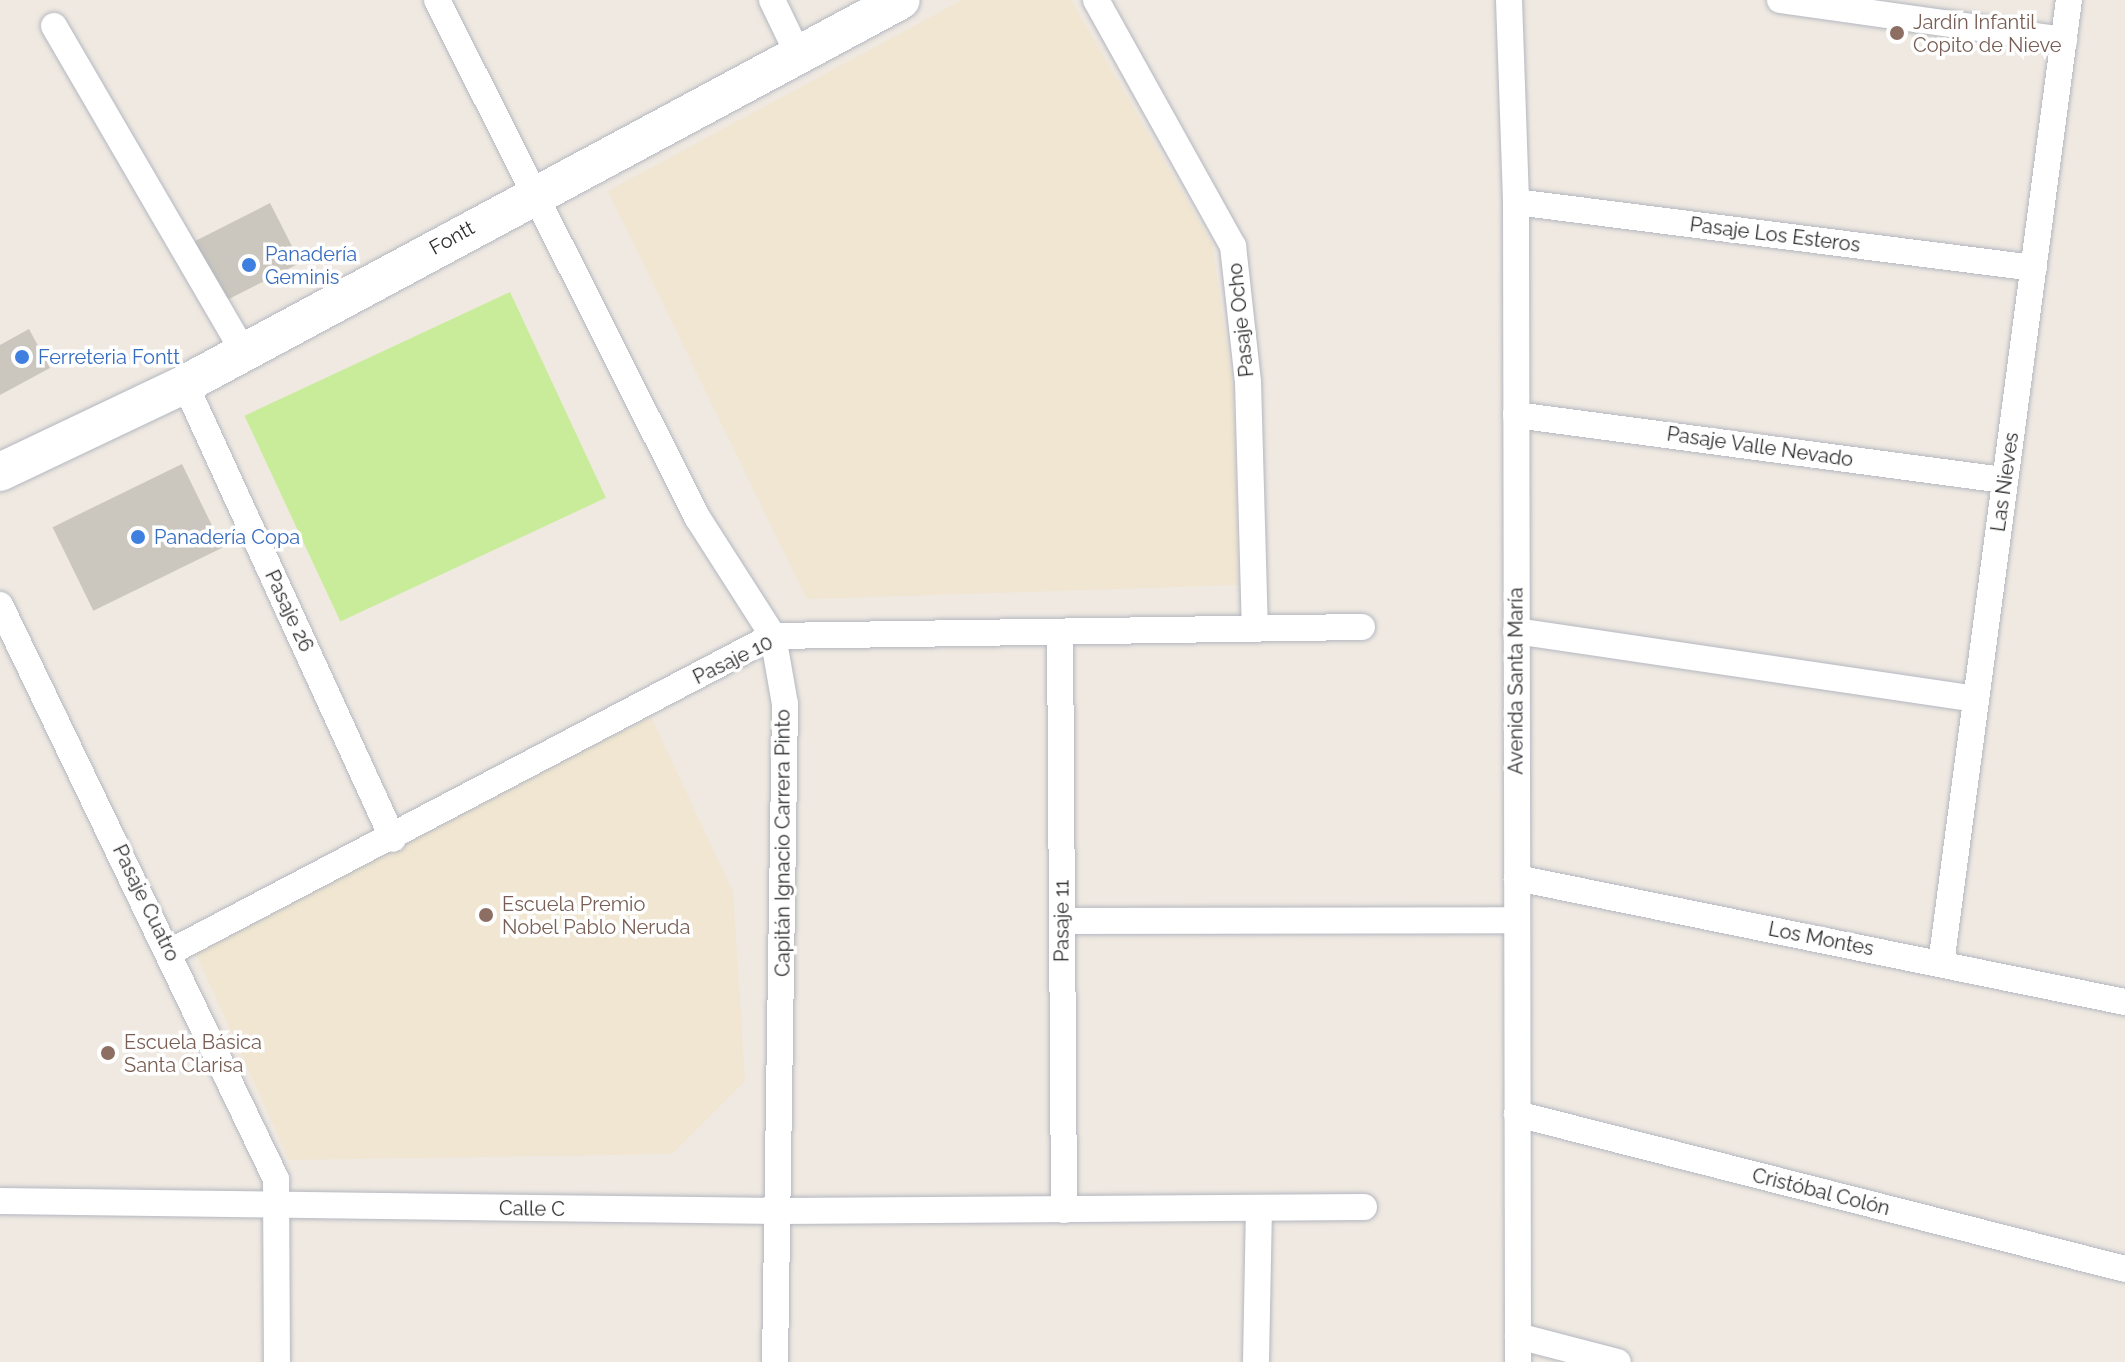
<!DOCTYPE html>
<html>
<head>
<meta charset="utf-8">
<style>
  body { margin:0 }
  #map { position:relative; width:2125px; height:1362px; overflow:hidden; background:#efe9e1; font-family:Raleway,sans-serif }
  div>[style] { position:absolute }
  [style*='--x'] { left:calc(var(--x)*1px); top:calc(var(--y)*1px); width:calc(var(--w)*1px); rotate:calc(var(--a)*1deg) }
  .education>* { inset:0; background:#f0e6d1 }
  .pitch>* { inset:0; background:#c9ec9a; transform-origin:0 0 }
  .building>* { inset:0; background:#cbc7bf; transform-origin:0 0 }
  .roads { filter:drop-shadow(0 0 2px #b4b7c1) drop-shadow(0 0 2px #b4b7c1) }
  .street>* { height:26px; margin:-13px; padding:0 13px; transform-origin:13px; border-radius:13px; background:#fff }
  .secondary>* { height:38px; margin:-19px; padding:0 19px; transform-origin:19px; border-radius:19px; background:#fff }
  .dots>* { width:22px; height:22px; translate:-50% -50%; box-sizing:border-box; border:4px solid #fff; border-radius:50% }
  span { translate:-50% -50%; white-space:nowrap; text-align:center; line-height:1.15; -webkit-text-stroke:7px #fff; paint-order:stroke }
  .education-label { font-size:20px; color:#785e54 }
  .left { translate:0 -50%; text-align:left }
  .street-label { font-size:20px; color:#2e2e2e }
  .shop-label { font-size:20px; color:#366cbe }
</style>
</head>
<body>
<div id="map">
  <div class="education">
    <i style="clip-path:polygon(962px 0,1071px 0,1212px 244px,1234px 395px,1238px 585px,807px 599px,608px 191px)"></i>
    <i style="clip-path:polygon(651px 717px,733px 892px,745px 1081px,672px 1154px,289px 1160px,189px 938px)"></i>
  </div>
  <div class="pitch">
    <i style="left:510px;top:292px;width:227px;height:293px;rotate:65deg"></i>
  </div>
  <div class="building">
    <i style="left:270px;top:203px;width:67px;height:90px;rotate:63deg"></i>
    <i style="clip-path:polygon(29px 329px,50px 368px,0 395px,0 345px)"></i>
    <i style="left:182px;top:464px;width:93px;height:144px;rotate:64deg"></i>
  </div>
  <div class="roads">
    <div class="street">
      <i style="--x:437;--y:0;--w:579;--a:63.3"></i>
      <i style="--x:697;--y:517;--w:141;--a:57.4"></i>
      <i style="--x:773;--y:636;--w:69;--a:80"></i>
      <i style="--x:785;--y:704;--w:658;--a:90.87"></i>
      <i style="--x:772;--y:0;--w:58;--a:64.3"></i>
      <i style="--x:1096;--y:0;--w:282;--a:60.9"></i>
      <i style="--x:1233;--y:246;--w:137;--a:83.7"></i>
      <i style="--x:1248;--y:382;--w:246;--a:88.4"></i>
      <i style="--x:1509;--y:0;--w:202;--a:88"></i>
      <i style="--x:1516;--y:202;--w:1160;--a:89.9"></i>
      <i style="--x:1780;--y:0;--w:287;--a:8"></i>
      <i style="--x:54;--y:26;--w:376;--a:59.8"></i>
      <i style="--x:1516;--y:202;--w:522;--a:7.26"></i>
      <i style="--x:185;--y:384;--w:500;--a:65.43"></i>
      <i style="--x:1516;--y:415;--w:493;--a:7.6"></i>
      <i style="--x:0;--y:605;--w:637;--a:64.32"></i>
      <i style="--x:276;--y:1179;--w:183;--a:89.7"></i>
      <i style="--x:1516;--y:631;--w:465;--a:8.4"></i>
      <i style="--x:1060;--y:632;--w:578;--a:89.6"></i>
      <i style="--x:1517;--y:878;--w:621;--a:11.53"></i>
      <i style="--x:1062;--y:921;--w:455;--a:-0.1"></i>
      <i style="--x:170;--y:952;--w:681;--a:-27.66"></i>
      <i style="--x:773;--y:636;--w:589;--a:-0.88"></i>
      <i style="--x:1941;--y:964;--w:972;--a:-82.44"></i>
      <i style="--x:1517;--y:1114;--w:627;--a:14.3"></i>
      <i style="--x:0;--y:1201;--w:779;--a:0.74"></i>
      <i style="--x:779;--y:1211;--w:585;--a:-0.39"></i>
      <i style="--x:1518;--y:1336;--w:103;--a:14.6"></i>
      <i style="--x:1256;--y:1362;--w:154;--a:-88.9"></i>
    </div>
    <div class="secondary">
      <i style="--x:0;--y:472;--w:205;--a:-25.4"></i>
      <i style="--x:185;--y:384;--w:812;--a:-28.21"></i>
    </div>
  </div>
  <div class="dots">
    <i style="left:1897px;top:33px;background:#8d6e63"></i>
    <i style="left:249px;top:265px;background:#3f7fe0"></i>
    <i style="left:22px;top:357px;background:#3f7fe0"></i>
    <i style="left:138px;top:537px;background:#3f7fe0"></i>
    <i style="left:486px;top:915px;background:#8d6e63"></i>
    <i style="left:108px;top:1053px;background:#8d6e63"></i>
  </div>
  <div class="education-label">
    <span class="left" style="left:1913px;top:34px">Jardín Infantil<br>Copito de Nieve</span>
    <span class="left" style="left:502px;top:916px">Escuela Premio<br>Nobel Pablo Neruda</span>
    <span class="left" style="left:124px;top:1054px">Escuela Básica<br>Santa Clarisa</span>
  </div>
  <div class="street-label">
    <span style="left:1775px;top:235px;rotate:7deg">Pasaje Los Esteros</span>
    <span style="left:452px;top:238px;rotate:-29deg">Fontt</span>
    <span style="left:1241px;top:320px;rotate:-96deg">Pasaje Ocho</span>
    <span style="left:1760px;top:447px;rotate:8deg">Pasaje Valle Nevado</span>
    <span style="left:2005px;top:482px;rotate:-82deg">Las Nieves</span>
    <span style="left:289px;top:611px;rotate:65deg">Pasaje 26</span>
    <span style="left:733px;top:660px;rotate:-26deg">Pasaje 10</span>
    <span style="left:1516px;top:681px;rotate:-90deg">Avenida Santa María</span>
    <span style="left:783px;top:843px;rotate:-90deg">Capitán Ignacio Carrera Pinto</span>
    <span style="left:146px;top:903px;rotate:64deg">Pasaje Cuatro</span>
    <span style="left:1062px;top:921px;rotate:-90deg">Pasaje 11</span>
    <span style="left:1821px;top:939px;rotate:11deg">Los Montes</span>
    <span style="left:1821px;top:1192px;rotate:14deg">Cristóbal Colón</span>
    <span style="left:532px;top:1209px;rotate:1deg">Calle C</span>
  </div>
  <div class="shop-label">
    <span class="left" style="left:265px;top:266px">Panadería<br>Geminis</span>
    <span class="left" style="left:38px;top:357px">Ferreteria Fontt</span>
    <span class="left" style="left:154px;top:537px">Panadería Copa</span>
  </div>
</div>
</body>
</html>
